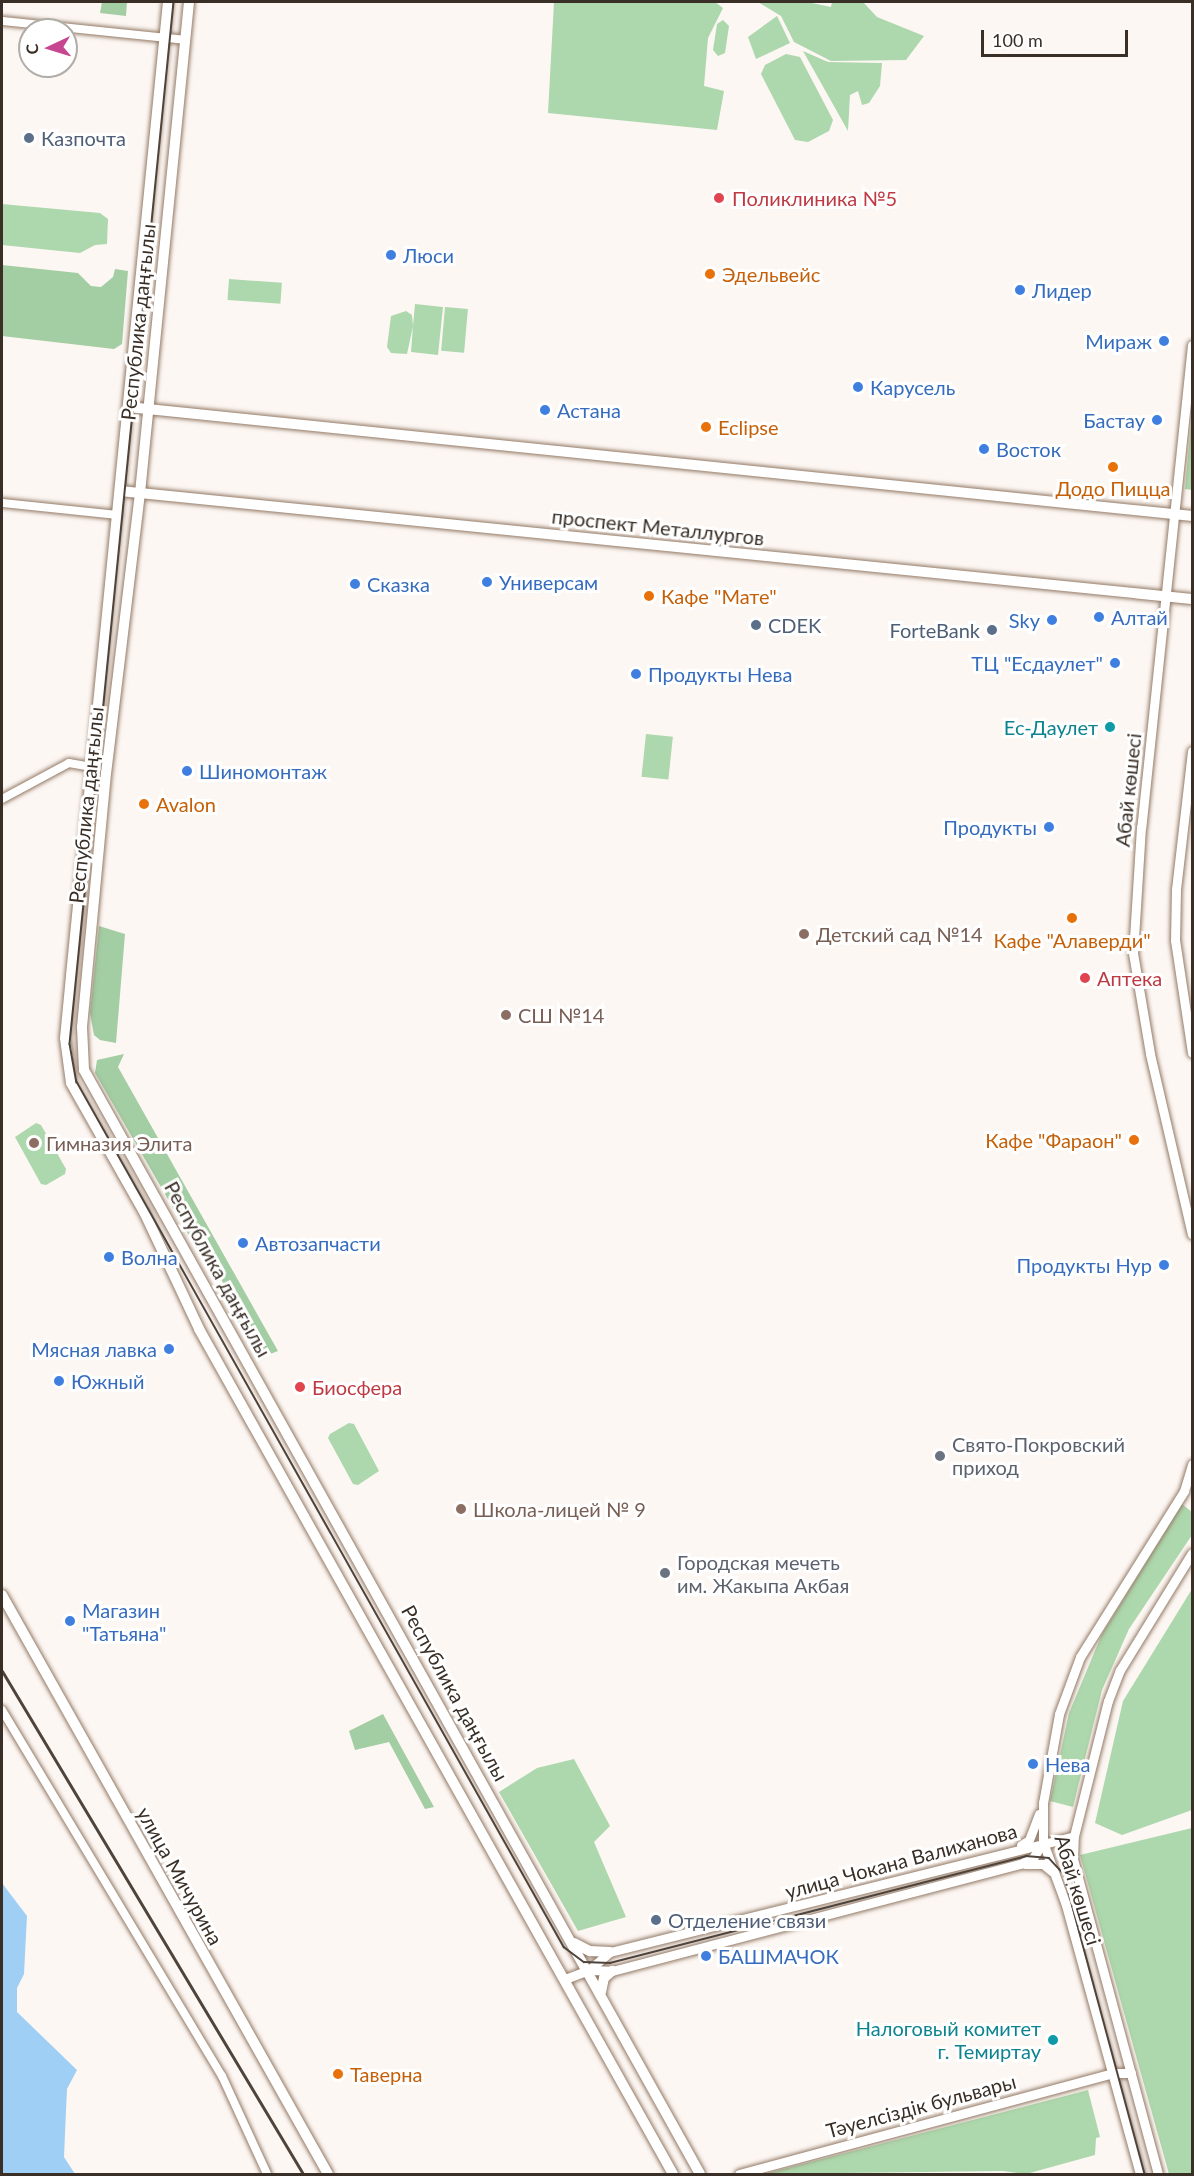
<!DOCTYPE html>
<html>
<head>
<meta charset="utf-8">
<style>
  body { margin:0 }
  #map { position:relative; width:1194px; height:2176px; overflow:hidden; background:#fdf7f3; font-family:Lato,sans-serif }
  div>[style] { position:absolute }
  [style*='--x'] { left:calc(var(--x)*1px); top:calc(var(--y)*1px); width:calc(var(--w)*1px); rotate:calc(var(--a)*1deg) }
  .green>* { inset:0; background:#add7ac; transform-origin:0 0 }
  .forest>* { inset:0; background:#a3cda3 }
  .water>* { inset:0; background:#9fcff4 }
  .roads { filter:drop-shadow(0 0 2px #937a66) drop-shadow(0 0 2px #937a66) }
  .minor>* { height:8px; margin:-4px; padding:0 4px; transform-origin:4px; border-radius:4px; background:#fff }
  .tertiary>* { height:9px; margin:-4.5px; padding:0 4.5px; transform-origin:4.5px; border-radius:4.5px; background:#fff }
  .secondary>* { height:10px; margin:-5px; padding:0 5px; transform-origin:5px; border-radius:5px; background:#fff }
  .tram>* { height:1.5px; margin:-0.75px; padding:0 0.75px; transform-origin:0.75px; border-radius:0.75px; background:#4e443c }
  .rail>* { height:3px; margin:-1.5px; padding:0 1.5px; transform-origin:1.5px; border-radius:1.5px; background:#4e443c }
  .dots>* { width:16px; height:16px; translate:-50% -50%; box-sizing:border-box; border:3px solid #fff; border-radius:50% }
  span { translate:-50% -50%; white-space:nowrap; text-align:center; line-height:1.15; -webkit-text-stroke:6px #fff; paint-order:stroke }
  .service-label { font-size:20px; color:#4e5e75 }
  .left { translate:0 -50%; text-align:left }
  .right { translate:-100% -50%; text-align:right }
  .health-label { font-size:20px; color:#be3a42 }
  .shop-label { font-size:20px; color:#366cbe }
  .food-label { font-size:20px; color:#c56008 }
  .street-label { font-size:20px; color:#392f26 }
  .culture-label { font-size:20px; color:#0d838f }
  .education-label { font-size:20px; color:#785e54 }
  .worship-label { font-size:20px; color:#5b616d }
  .frame { position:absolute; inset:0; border:3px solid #392f26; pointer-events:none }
  .north { position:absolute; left:18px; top:18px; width:60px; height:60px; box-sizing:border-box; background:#fff; border:2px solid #b0aca8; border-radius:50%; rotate:266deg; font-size:16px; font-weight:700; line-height:24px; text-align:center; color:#392f26 }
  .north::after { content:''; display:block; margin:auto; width:21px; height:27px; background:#c74690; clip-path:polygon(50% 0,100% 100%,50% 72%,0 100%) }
  .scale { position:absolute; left:981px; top:30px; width:147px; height:27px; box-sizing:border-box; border:3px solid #392f26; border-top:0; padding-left:8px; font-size:18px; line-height:21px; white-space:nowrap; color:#392f26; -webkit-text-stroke:4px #fff; paint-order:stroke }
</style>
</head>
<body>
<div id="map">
  <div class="green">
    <i style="clip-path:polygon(554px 2px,715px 2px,723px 8px,708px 38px,704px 86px,724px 91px,717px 130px,548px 113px)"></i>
    <i style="clip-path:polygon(758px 2px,807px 2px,831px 7px,832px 2px,863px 2px,877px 17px,924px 36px,906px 60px,831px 61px,794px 42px,781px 16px)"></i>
    <i style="clip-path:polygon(777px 16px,790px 43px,756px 59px,748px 37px)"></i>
    <i style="clip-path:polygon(723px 20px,729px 26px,725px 53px,718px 56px,713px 50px,717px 24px)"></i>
    <i style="clip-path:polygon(803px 51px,828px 62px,882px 63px,880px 86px,869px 103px,862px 105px,858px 91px,850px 95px,848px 131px)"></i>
    <i style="clip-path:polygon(786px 54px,800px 57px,833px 120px,829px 131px,808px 142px,795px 140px,761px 74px,765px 65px)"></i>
    <i style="clip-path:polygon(2px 204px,100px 213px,108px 219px,107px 244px,95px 245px,80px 253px,2px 245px)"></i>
    <i style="left:229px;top:279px;width:53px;height:21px;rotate:4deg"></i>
    <i style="clip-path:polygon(415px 304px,443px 307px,438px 355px,411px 352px,413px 326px,407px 354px,391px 353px,387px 347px,391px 316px,406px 311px,412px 315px,413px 326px)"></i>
    <i style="left:445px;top:307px;width:23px;height:44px;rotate:5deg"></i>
    <i style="clip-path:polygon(1192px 414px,1192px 490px,1185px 489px)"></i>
    <i style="left:646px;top:734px;width:27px;height:43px;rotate:6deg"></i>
    <i style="clip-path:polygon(36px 1123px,41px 1125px,66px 1169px,65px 1174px,46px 1185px,41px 1184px,15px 1137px)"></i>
    <i style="clip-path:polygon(349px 1423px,354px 1424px,379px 1471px,358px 1485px,353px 1484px,328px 1438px,330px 1434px)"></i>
    <i style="clip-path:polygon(1182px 1504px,1192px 1512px,1192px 1535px,1129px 1629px,1102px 1690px,1073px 1807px,1050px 1801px,1069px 1713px,1102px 1634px)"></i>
    <i style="clip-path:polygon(1192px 1589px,1192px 1810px,1122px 1835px,1095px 1823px,1123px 1701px)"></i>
    <i style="clip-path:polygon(574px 1759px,610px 1826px,594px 1842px,626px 1917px,578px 1931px,499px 1792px,537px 1768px)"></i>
    <i style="clip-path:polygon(1192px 1828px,1192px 2174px,1169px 2174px,1080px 1855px)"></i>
    <i style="clip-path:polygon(1088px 2090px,1100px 2137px,1096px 2138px,1095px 2155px,1026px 2174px,1003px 2171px,764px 2174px)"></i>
  </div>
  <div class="forest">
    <i style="clip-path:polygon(102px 2px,127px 2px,126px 16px,100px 13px)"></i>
    <i style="clip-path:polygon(2px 265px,78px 273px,91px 286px,101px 287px,113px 277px,115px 269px,128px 271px,122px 344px,114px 349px,2px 336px)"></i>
    <i style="clip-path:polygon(99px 926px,125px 934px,116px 1043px,100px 1040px,94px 1035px,90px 1013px)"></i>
    <i style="clip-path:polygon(124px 1054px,118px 1067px,278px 1351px,260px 1358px,229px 1308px,234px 1305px,219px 1275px,213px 1277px,95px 1073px,97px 1060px)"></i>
    <i style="clip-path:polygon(383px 1714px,434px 1807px,425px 1809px,389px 1742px,355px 1750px,349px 1731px)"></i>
  </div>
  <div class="water">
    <i style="clip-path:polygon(2px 1883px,27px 1916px,24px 1974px,17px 1988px,17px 2012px,77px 2070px,67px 2089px,64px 2157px,75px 2174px,2px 2174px)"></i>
  </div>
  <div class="roads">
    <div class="minor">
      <i style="--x:2;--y:21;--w:184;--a:5.9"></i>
      <i style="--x:2;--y:503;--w:117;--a:5.9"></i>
      <i style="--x:2;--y:799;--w:76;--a:-28.2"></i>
      <i style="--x:69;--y:763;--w:23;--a:10"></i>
      <i style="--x:2;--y:1710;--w:427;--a:59"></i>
      <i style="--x:222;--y:2076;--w:108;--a:65.3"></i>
    </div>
    <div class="tertiary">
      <i style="--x:1192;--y:345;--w:485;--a:96"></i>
      <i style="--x:1141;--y:827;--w:126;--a:93.6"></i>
      <i style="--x:1133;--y:953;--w:102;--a:80.4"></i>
      <i style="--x:1150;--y:1054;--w:185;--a:76.9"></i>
      <i style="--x:1192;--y:751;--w:139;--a:96.6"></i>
      <i style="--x:1176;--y:889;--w:51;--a:91.1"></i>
      <i style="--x:1175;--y:940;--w:114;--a:81.4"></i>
      <i style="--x:1021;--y:1845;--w:9;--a:-32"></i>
      <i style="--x:1029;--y:1840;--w:28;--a:-69"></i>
      <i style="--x:1025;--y:1864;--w:18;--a:0"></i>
      <i style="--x:1043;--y:1864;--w:13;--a:39"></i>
      <i style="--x:589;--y:1970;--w:28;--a:-41"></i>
      <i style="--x:610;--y:1952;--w:478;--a:-14"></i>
      <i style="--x:565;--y:1979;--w:26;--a:-21"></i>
      <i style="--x:589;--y:1970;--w:23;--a:2"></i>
      <i style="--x:612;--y:1971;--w:422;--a:-14.7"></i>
      <i style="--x:1020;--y:1864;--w:14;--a:-25"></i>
      <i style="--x:1033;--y:1858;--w:19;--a:-58"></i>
      <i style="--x:739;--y:2174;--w:387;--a:-15.1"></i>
      <i style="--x:1113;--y:2073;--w:18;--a:0"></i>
      <i style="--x:1140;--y:2174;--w:279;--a:-105.4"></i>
      <i style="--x:1066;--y:1905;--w:67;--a:-110.1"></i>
      <i style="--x:1043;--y:1842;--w:39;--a:-90"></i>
      <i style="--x:1043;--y:1803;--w:90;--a:-79.8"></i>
      <i style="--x:1059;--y:1714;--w:61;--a:-69.8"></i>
      <i style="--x:1080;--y:1657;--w:196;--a:-57.9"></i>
      <i style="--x:1184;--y:1491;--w:28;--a:-73"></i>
      <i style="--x:1158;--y:2174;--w:325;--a:-105.1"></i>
      <i style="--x:1073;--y:1860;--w:24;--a:-88"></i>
      <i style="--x:1074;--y:1836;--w:139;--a:-75.9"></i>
      <i style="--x:1108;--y:1701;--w:33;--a:-69"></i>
      <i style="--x:1120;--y:1670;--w:137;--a:-58.4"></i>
    </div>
    <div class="secondary">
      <i style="--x:168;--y:2;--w:979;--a:95.69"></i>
      <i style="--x:71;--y:976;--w:62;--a:95.5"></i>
      <i style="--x:65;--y:1038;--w:45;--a:82.4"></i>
      <i style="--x:71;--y:1083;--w:150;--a:60.5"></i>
      <i style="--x:145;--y:1214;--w:127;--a:64.8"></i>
      <i style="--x:199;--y:1329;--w:969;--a:60.71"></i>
      <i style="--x:189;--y:2;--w:493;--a:95.7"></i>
      <i style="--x:140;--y:493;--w:282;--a:96.9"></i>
      <i style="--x:106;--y:773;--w:255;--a:95.4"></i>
      <i style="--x:82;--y:1027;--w:43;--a:87.3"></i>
      <i style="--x:84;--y:1070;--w:1264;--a:60.84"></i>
      <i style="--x:128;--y:407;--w:1070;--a:5.85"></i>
      <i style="--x:120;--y:491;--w:1077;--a:5.75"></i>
      <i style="--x:2;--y:1595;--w:664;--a:60.62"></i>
      <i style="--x:574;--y:1943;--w:18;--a:27"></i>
      <i style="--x:590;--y:1951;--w:20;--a:3"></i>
      <i style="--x:601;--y:1992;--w:14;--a:-78"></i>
      <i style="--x:604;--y:1978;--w:11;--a:-41"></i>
    </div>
  </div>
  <div class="tram">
    <i style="--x:174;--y:2;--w:1047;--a:95.7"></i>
    <i style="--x:70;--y:1044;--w:39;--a:80"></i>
    <i style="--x:77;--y:1082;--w:993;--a:60.62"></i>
    <i style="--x:564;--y:1947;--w:25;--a:37"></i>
    <i style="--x:584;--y:1962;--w:26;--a:2"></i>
    <i style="--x:610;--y:1963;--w:430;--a:-14.4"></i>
    <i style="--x:1026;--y:1856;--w:23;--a:5"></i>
    <i style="--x:1049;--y:1858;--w:22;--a:47"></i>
    <i style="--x:1064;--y:1874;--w:311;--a:74.9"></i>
  </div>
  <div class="rail">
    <i style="--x:2;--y:1671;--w:586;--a:59.1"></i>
  </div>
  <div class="dots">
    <i style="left:29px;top:138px;background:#5c6f8a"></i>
    <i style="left:719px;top:198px;background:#e0444e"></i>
    <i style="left:391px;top:255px;background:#3f7fe0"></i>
    <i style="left:710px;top:274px;background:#e8710a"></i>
    <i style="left:1020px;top:290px;background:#3f7fe0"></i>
    <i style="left:1164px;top:341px;background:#3f7fe0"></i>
    <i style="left:858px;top:387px;background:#3f7fe0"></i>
    <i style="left:545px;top:410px;background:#3f7fe0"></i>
    <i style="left:1157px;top:420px;background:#3f7fe0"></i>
    <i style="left:706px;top:427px;background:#e8710a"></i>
    <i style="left:984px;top:449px;background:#3f7fe0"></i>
    <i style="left:1113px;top:467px;background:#e8710a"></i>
    <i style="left:487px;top:582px;background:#3f7fe0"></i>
    <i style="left:355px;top:584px;background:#3f7fe0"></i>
    <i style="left:649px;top:596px;background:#e8710a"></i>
    <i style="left:1099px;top:617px;background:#3f7fe0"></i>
    <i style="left:1052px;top:620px;background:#3f7fe0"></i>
    <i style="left:756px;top:625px;background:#5c6f8a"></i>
    <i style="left:992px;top:630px;background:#5c6f8a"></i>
    <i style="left:1115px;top:663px;background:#3f7fe0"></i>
    <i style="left:636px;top:674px;background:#3f7fe0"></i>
    <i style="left:1110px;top:727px;background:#0f9aa8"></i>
    <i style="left:187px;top:771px;background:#3f7fe0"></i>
    <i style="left:144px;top:804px;background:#e8710a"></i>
    <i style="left:1049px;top:827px;background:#3f7fe0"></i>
    <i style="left:1072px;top:918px;background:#e8710a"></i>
    <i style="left:804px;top:934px;background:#8d6e63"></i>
    <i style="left:1085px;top:978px;background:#e0444e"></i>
    <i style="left:506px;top:1015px;background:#8d6e63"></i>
    <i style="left:1134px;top:1140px;background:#e8710a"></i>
    <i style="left:34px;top:1143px;background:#8d6e63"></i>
    <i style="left:243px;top:1243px;background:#3f7fe0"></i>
    <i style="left:109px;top:1257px;background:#3f7fe0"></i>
    <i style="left:1164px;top:1265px;background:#3f7fe0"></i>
    <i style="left:169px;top:1349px;background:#3f7fe0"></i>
    <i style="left:59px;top:1381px;background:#3f7fe0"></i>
    <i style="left:300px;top:1387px;background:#e0444e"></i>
    <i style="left:940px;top:1456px;background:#6b7280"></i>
    <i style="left:461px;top:1509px;background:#8d6e63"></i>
    <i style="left:665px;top:1573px;background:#6b7280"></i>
    <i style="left:70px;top:1621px;background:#3f7fe0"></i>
    <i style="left:1033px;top:1764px;background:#3f7fe0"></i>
    <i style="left:656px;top:1920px;background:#5c6f8a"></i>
    <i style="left:706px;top:1956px;background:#3f7fe0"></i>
    <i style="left:1053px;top:2040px;background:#0f9aa8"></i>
    <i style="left:338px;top:2074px;background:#e8710a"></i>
  </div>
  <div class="service-label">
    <span class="left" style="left:41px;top:138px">Казпочта</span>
    <span class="left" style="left:768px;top:625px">CDEK</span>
    <span class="right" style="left:980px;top:630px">ForteBank</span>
    <span class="left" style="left:668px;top:1920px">Отделение связи</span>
  </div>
  <div class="health-label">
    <span class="left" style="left:732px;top:198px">Поликлиника №5</span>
    <span class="left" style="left:1097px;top:978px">Аптека</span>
    <span class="left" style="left:312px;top:1387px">Биосфера</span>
  </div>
  <div class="shop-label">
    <span class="left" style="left:403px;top:255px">Люси</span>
    <span class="left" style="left:1032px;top:290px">Лидер</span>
    <span class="right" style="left:1152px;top:341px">Мираж</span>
    <span class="left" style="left:870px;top:387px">Карусель</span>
    <span class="left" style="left:557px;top:410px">Астана</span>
    <span class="right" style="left:1145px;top:420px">Бастау</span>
    <span class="left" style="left:996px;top:449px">Восток</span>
    <span class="left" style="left:499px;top:582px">Универсам</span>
    <span class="left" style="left:367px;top:584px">Сказка</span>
    <span class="left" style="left:1111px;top:617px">Алтай</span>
    <span class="right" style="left:1040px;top:620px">Sky</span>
    <span class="right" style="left:1103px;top:663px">ТЦ "Есдаулет"</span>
    <span class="left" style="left:648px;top:674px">Продукты Нева</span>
    <span class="left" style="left:199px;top:771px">Шиномонтаж</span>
    <span class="right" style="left:1037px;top:827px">Продукты</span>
    <span class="left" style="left:255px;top:1243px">Автозапчасти</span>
    <span class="left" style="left:121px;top:1257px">Волна</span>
    <span class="right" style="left:1152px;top:1265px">Продукты Нур</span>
    <span class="right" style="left:157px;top:1349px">Мясная лавка</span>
    <span class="left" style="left:71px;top:1381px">Южный</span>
    <span class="left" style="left:82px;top:1622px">Магазин<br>"Татьяна"</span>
    <span class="left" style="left:1045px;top:1764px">Нева</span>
    <span class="left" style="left:718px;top:1956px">БАШМАЧОК</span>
  </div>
  <div class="food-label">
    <span class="left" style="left:722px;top:274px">Эдельвейс</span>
    <span class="left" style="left:718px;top:427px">Eclipse</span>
    <span style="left:1113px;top:488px">Додо Пицца</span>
    <span class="left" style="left:661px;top:596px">Кафе "Мате"</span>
    <span class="left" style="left:156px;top:804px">Avalon</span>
    <span style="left:1072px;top:940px">Кафе "Алаверди"</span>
    <span class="right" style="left:1122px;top:1140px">Кафе "Фараон"</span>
    <span class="left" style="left:350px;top:2074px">Таверна</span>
  </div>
  <div class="street-label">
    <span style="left:138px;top:322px;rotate:-84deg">Республика даңғылы</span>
    <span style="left:658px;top:527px;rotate:6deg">проспект Металлургов</span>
    <span style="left:1128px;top:790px;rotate:-84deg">Абай көшесі</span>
    <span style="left:86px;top:805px;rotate:-84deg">Республика даңғылы</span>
    <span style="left:218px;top:1269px;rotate:61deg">Республика даңғылы</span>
    <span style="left:455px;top:1693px;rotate:61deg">Республика даңғылы</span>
    <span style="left:901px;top:1861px;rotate:-15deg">улица Чокана Валиханова</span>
    <span style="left:180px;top:1876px;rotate:61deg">улица Мичурина</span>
    <span style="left:1078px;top:1890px;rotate:73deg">Абай көшесі</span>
    <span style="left:921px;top:2106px;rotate:-15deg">Тәуелсіздік бульвары</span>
  </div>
  <div class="culture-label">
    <span class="right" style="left:1098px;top:727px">Ес-Даулет</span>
    <span class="right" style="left:1041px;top:2040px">Налоговый комитет<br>г. Темиртау</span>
  </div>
  <div class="education-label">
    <span class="left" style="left:816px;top:934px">Детский сад №14</span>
    <span class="left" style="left:518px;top:1015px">СШ №14</span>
    <span class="left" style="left:46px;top:1143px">Гимназия Элита</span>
    <span class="left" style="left:473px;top:1509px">Школа-лицей № 9</span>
  </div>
  <div class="worship-label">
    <span class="left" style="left:952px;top:1456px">Свято-Покровский<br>приход</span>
    <span class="left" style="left:677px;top:1574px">Городская мечеть<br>им. Жакыпа Акбая</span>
  </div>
  <div class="frame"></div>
  <div class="north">С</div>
  <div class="scale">100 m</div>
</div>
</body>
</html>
